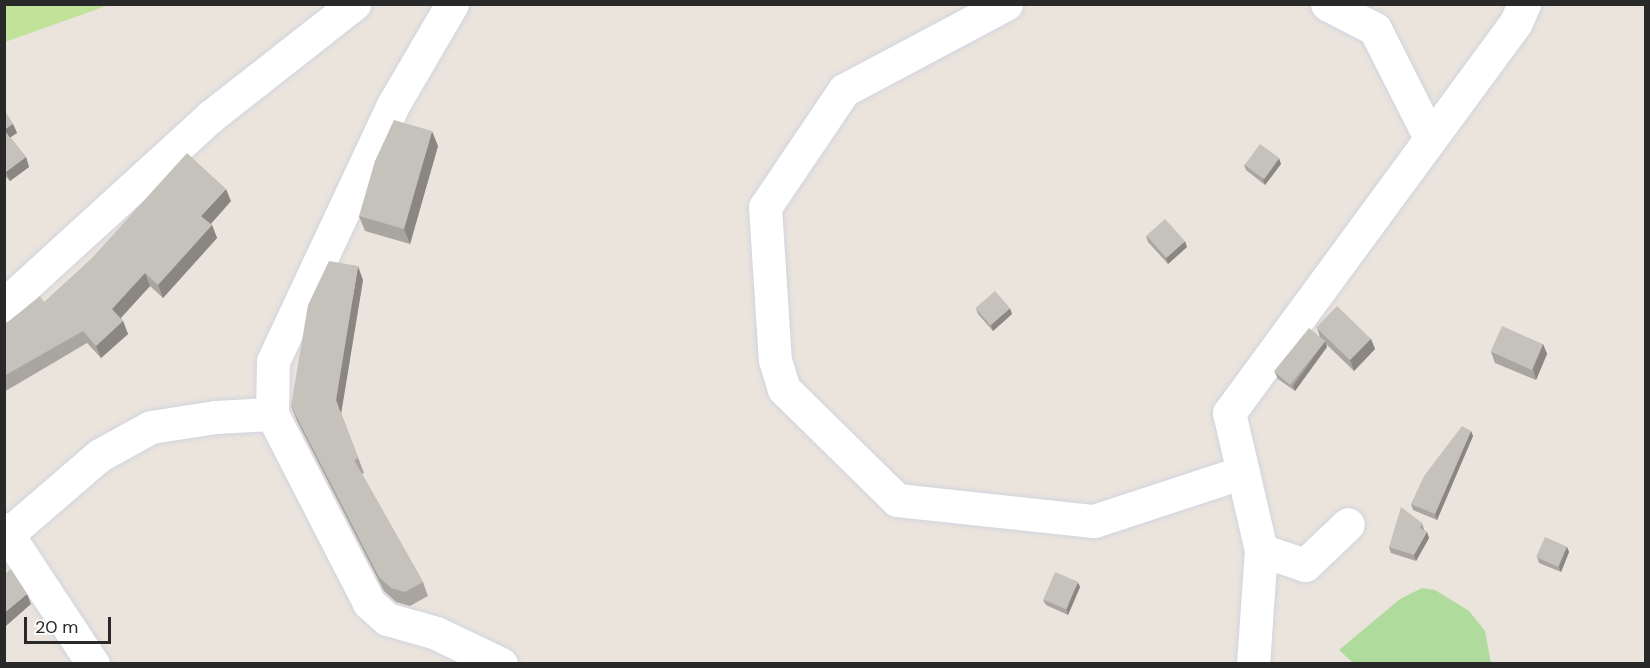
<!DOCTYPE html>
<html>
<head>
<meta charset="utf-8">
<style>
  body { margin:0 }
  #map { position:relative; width:1650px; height:668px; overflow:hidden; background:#eae4dc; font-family:"DM Sans",sans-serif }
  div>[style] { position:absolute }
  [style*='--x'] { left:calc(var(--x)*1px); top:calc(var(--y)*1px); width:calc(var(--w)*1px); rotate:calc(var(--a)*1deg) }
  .green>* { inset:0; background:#afdc9d }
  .pitch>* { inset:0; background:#c0e299 }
  .roads { filter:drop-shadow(0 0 2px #d1d3e0) drop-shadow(0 0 2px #d1d3e0) }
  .minor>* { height:33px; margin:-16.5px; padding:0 16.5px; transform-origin:16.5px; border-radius:16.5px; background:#fff }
  .wall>* { inset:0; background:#a9a6a1 }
  .shaded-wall>* { inset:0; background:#8a8783 }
  .building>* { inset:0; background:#c5c1bb; transform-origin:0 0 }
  span { translate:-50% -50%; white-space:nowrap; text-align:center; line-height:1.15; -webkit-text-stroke:4.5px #fff; paint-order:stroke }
  .frame { position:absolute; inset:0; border:6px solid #292929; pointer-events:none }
  .scale { position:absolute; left:24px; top:617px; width:87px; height:27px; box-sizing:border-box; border:3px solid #292929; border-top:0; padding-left:8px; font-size:18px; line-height:21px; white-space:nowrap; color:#292929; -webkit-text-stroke:4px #fff; paint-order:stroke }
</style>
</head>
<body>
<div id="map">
  <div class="green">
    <i style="clip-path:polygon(1422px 588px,1435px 590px,1469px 611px,1485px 631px,1491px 663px,1353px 663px,1339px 650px,1400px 599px)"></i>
  </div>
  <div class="pitch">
    <i style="clip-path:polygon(5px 4px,109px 4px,109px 5px,5px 42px)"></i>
  </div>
  <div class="roads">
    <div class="minor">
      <i style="--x:452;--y:4;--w:117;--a:120.3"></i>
      <i style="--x:393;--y:105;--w:283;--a:115.1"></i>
      <i style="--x:273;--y:361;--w:53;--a:91.1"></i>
      <i style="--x:272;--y:414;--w:212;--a:62.8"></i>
      <i style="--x:369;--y:603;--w:24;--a:42"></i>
      <i style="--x:387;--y:619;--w:51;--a:15.9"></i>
      <i style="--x:436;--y:633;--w:72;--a:25.5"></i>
      <i style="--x:1006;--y:4;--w:183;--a:152"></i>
      <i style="--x:844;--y:90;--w:141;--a:124"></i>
      <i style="--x:765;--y:207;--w:153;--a:86.3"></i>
      <i style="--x:775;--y:360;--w:30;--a:73"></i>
      <i style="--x:784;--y:389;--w:158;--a:44.5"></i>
      <i style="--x:897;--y:500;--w:198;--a:6.1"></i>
      <i style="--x:1094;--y:521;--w:157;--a:-18.2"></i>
      <i style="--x:1327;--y:4;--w:54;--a:27.5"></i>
      <i style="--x:1375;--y:29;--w:122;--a:63.2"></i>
      <i style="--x:4;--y:305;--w:280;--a:-42.4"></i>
      <i style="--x:211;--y:116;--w:182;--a:-38.1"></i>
      <i style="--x:4;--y:529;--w:162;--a:56.6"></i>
      <i style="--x:8;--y:534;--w:121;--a:-40.7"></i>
      <i style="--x:100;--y:455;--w:58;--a:-28.8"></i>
      <i style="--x:151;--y:427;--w:65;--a:-8.9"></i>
      <i style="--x:215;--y:417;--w:57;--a:-3"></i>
      <i style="--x:1261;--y:550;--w:46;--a:18.8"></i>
      <i style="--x:1305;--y:565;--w:59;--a:-43.6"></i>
      <i style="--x:1253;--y:664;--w:114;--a:-86"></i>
      <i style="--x:1261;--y:550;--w:141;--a:-103.1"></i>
      <i style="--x:1229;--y:413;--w:485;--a:-53.7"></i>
      <i style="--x:1516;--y:22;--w:20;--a:-66"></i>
    </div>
  </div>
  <div class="wall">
    <i style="clip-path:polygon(4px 110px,13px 124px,17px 133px,10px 137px,26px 157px,29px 167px,10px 181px,4px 175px)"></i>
    <i style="clip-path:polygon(438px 146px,410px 244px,365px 231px,359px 216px)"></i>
    <i style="clip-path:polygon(1281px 164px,1265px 185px,1246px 170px,1244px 165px)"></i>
    <i style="clip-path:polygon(231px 201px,211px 224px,212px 225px,217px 238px,163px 298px,150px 286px,121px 318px,123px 321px,128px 334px,101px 358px,87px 343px,4px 392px,4px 325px,44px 302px)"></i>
    <i style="clip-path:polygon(1146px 236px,1187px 247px,1168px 264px,1148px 242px)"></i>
    <i style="clip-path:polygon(363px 280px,341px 413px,364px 473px,362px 474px,423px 582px,428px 596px,410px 606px,396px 602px,384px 591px,297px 421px,291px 406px)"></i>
    <i style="clip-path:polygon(976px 309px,1012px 314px,993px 331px,978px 314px)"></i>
    <i style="clip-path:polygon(1317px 328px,1371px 339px,1375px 349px,1354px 371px,1326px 344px,1327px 347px,1295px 391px,1278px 379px,1275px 373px,1320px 337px)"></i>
    <i style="clip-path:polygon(1543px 344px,1547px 354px,1536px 380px,1495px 363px,1491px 352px)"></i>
    <i style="clip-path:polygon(1471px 431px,1473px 436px,1437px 520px,1413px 510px,1411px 504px)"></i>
    <i style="clip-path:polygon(1422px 523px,1424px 529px,1424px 530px,1427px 532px,1429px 538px,1416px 561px,1391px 553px,1389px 547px)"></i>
    <i style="clip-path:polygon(1567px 547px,1569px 552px,1561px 572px,1539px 563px,1537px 557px)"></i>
    <i style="clip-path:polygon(1080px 587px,1068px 615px,1046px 605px,1043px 600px)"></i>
  </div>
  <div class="shaded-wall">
    <i style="clip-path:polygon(13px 124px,17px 133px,8px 139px,4px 130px)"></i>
    <i style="clip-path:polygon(432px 131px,438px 146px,410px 244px,404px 229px)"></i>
    <i style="clip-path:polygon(26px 157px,29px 167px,10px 181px,6px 172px)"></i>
    <i style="clip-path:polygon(1279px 158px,1281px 164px,1265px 185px,1263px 179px)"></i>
    <i style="clip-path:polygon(226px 189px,231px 201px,206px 229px,201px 216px)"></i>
    <i style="clip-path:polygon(212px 225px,217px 238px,163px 298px,158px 285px)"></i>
    <i style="clip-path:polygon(1185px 241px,1187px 247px,1168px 264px,1166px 258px)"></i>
    <i style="clip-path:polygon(358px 266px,363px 280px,341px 414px,336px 400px)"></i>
    <i style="clip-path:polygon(145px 273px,150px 286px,117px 322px,112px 309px)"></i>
    <i style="clip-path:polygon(1010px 308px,1012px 314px,993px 331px,991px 325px)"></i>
    <i style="clip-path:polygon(123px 321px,128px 334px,101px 358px,96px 346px)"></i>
    <i style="clip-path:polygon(1371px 339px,1375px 349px,1354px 371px,1350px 360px)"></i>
    <i style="clip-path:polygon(1325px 341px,1327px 347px,1295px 391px,1293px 386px)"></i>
    <i style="clip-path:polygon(1543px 344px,1547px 354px,1536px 380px,1533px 369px)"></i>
    <i style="clip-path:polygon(1471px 431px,1473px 436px,1437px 520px,1435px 514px)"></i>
    <i style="clip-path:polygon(1427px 532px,1429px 538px,1416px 561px,1414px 555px)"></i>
    <i style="clip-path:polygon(1567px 547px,1569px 552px,1561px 572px,1559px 567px)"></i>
    <i style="clip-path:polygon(1078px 582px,1080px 587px,1068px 615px,1066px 609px)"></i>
    <i style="clip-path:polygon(27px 594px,31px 604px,6px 626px,4px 621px,4px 613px)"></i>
  </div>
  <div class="building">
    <i style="clip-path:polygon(4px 110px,13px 124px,4px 130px)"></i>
    <i style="clip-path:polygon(394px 120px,432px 131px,404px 229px,359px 216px,375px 161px)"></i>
    <i style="clip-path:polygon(4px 130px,26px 157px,6px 172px,4px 170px)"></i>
    <i style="left:1260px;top:144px;width:24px;height:26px;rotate:36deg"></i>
    <i style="clip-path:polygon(187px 153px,226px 189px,201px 216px,212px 225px,158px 285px,145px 273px,112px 309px,123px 321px,96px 346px,83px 331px,4px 376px,4px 325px,40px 296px,44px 302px,92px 258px)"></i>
    <i style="left:1165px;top:219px;width:30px;height:25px;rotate:48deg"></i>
    <i style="clip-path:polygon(329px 261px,358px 266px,336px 400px,358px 458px,354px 460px,423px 582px,405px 592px,391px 588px,379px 577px,291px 406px,308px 305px)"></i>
    <i style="left:995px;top:291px;width:23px;height:26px;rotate:49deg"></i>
    <i style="left:1337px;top:306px;width:47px;height:30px;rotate:44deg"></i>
    <i style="left:1502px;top:326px;width:45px;height:28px;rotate:24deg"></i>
    <i style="left:1309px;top:328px;width:21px;height:56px;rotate:39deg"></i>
    <i style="clip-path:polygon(1462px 426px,1471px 431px,1435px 514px,1411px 504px,1424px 476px)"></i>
    <i style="clip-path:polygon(1401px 507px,1422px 523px,1420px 528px,1427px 532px,1414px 555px,1389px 547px)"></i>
    <i style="left:1545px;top:537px;width:24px;height:22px;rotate:24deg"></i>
    <i style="clip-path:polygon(11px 569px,27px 594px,4px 613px,4px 575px)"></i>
    <i style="left:1055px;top:572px;width:25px;height:30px;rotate:23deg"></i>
  </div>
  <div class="frame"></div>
  <div class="scale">20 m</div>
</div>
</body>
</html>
